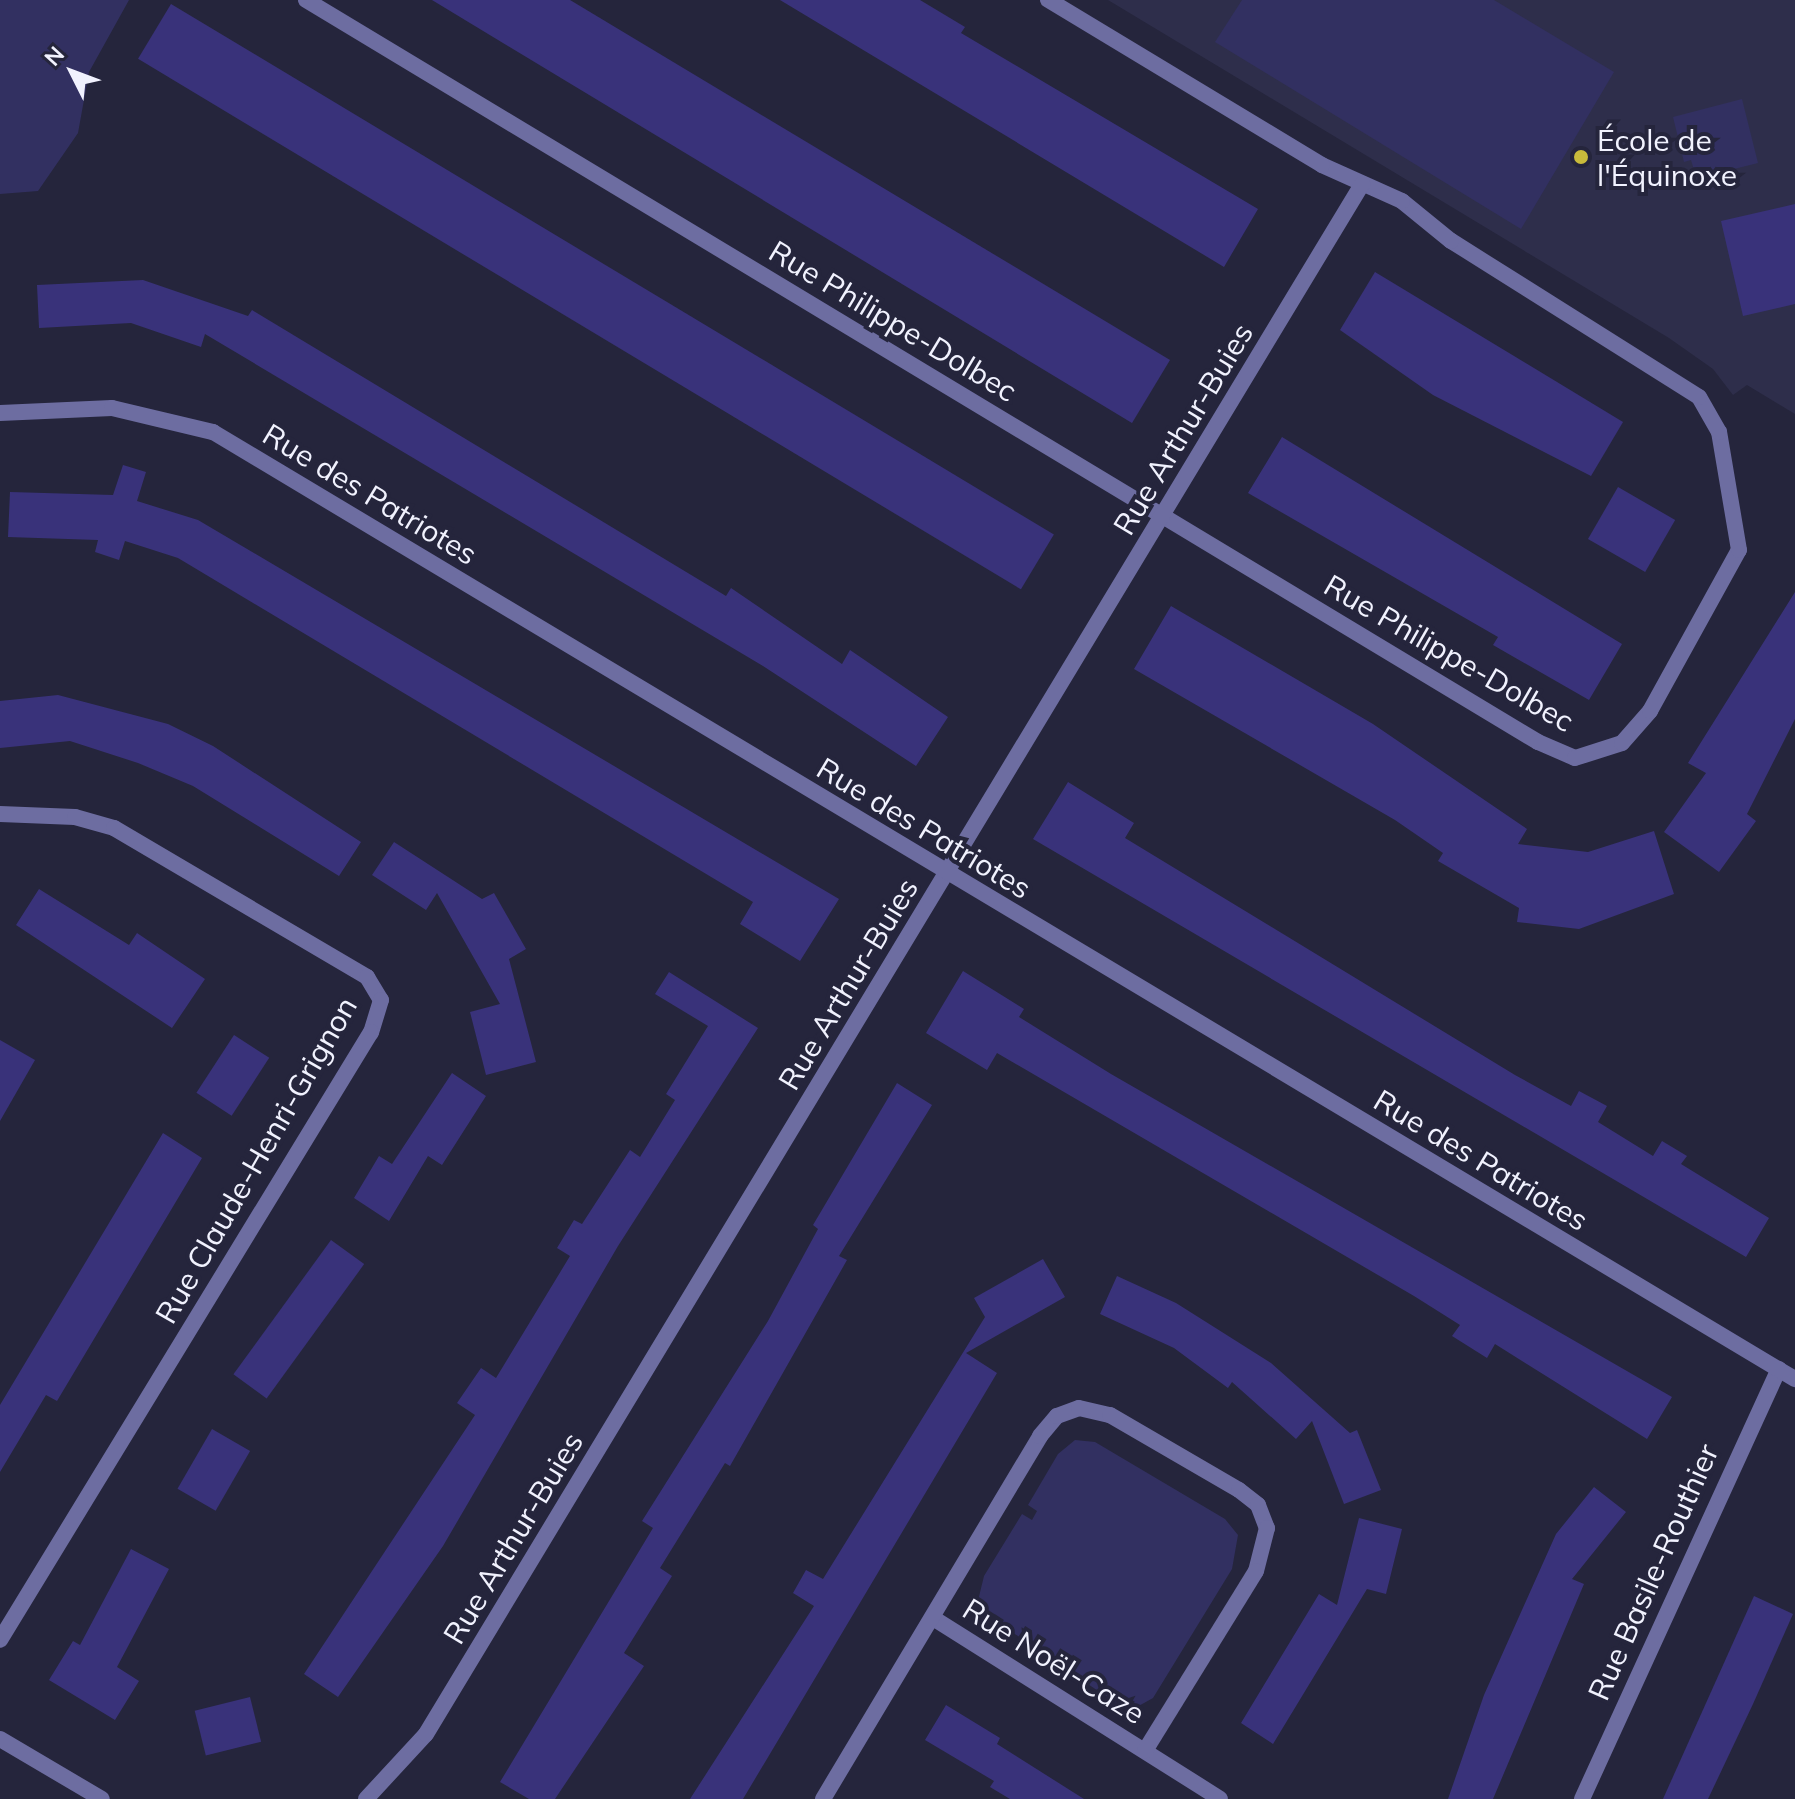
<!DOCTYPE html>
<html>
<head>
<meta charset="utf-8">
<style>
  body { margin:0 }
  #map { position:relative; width:1795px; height:1799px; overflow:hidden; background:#25253c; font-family:Mulish,sans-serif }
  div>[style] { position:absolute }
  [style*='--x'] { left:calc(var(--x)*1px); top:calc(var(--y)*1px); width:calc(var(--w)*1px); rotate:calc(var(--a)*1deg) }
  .built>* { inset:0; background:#2e2e4b }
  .green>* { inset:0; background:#323061 }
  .building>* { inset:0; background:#39327a; transform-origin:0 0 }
  .minor>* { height:16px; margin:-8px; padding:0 8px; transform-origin:8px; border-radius:8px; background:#6d6da1 }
  .tertiary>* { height:16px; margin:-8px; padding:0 8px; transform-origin:8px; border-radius:8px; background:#6d6da1 }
  .dots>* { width:22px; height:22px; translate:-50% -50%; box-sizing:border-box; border:4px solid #25253c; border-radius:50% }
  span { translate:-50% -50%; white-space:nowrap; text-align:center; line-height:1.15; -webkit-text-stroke:8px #25253c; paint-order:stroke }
  .poi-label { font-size:30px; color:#f1f2fe }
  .left { translate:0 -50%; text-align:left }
  .street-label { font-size:30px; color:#f1f2fe }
  .north { position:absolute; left:32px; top:32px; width:80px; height:80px; -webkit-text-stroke:6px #25253c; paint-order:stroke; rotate:312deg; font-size:22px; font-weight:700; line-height:32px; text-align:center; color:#f1f2fe }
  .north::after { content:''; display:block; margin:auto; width:28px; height:36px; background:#f1f2fe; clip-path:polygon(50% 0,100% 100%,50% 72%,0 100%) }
</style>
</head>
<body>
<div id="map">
  <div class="built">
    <i style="clip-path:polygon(1108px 0,1795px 0,1795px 414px,1747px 385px,1733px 395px,1713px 369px,1669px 338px)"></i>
  </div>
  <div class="green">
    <i style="clip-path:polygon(0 0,129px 0,89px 72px,78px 133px,38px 191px,0 194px)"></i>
    <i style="clip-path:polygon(1242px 0,1494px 0,1614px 72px,1521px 229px,1215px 42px)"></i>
    <i style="clip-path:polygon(1742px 99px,1758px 163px,1710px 175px,1708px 167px,1694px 170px,1691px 160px,1684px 162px,1673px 117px)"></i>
    <i style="clip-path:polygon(1075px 1440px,1095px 1442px,1225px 1519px,1238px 1535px,1232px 1569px,1153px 1698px,1135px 1708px,1125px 1709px,976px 1609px,984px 1576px,1022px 1514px,1032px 1520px,1037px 1511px,1028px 1505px,1058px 1454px)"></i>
  </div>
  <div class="building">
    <i style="clip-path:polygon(432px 0,570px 0,1170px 360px,1132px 423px)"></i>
    <i style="clip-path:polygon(780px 0,920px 0,965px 27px,961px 33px,1258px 209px,1224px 267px)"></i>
    <i style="left:171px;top:4px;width:1030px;height:64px;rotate:31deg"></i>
    <i style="clip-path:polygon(1795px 204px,1795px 304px,1743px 316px,1721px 221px)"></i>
    <i style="clip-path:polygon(1375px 272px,1623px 422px,1591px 476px,1433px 395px,1340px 330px)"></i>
    <i style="clip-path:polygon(143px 280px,248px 316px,252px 310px,726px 596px,731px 588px,842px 664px,850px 650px,948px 717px,916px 766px,763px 666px,205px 334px,201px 347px,131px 323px,39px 328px,37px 285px)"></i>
    <i style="clip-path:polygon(1282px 437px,1622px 644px,1589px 700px,1493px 645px,1498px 637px,1248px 493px)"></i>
    <i style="clip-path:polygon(123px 465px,146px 472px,137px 501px,198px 520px,839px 899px,800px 961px,740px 924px,753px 902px,178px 558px,125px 541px,119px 560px,95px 552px,98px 540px,8px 537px,10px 492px,113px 495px)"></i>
    <i style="left:1618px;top:487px;width:66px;height:60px;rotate:30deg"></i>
    <i style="clip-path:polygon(1795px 592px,1795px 719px,1747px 814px,1756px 821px,1719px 872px,1664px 832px,1706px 773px,1688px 763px)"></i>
    <i style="clip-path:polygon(1171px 606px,1373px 724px,1527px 829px,1518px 844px,1588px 852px,1654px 831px,1674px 894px,1579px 929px,1517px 922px,1519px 908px,1438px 861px,1443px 853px,1395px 820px,1134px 669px)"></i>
    <i style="clip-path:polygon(58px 695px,168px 724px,213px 746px,361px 842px,339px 876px,193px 786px,138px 763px,70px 741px,0 748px,0 701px)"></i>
    <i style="clip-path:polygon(1068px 782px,1134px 823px,1125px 838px,1515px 1075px,1571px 1106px,1579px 1091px,1607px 1106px,1598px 1122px,1653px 1156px,1662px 1141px,1687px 1156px,1681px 1164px,1769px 1218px,1746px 1257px,1033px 839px)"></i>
    <i style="clip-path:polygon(394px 842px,482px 899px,494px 893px,526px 949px,509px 959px,536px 1062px,486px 1075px,470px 1012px,500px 1004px,437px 893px,426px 910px,372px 875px)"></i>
    <i style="clip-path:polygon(39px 889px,129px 945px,137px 933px,205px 979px,172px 1028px,16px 925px)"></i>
    <i style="clip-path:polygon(963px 971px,1024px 1009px,1019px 1017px,1111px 1074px,1672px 1397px,1647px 1439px,1495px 1344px,1487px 1358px,1452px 1336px,1460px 1325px,1414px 1296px,997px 1053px,987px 1070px,926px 1033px)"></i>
    <i style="clip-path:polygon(669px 972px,758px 1028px,618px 1246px,443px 1546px,338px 1697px,304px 1674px,475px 1415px,457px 1403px,481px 1368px,496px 1378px,570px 1256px,557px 1248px,574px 1220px,582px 1224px,630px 1150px,640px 1157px,675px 1100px,666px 1094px,708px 1026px,655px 994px)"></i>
    <i style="left:234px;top:1035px;width:42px;height:69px;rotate:33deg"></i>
    <i style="clip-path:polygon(0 1040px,35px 1060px,0 1121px)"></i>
    <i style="clip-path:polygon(452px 1073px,486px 1096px,442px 1165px,428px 1156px,389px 1221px,354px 1198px,379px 1156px,392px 1164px)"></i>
    <i style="clip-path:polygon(897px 1083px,932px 1105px,839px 1256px,847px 1260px,730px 1466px,725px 1463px,660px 1568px,672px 1576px,624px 1653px,644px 1666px,555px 1799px,529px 1799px,500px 1782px,653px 1528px,642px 1521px,768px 1321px,818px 1229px,813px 1225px)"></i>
    <i style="clip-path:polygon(163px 1133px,202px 1158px,57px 1401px,46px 1395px,0 1472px,0 1405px)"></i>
    <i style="left:331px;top:1240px;width:41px;height:166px;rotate:36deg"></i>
    <i style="clip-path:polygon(1043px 1259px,1065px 1297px,966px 1353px,997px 1373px,743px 1799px,690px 1799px,814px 1606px,793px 1593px,806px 1570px,823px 1579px,985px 1317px,974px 1298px)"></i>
    <i style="clip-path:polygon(1117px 1276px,1176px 1303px,1271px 1363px,1350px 1433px,1357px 1430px,1381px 1490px,1344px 1504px,1312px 1421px,1296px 1439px,1232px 1382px,1228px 1388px,1174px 1348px,1100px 1314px)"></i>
    <i style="left:212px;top:1429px;width:44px;height:69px;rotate:30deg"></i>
    <i style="clip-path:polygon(1594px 1487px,1626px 1512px,1572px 1579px,1584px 1584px,1493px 1799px,1448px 1799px,1484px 1695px,1556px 1534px)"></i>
    <i style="clip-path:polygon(1359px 1518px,1402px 1529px,1386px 1594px,1367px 1589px,1273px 1744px,1241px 1723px,1319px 1594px,1337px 1605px)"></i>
    <i style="clip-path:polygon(131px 1549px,169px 1569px,117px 1667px,139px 1681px,115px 1720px,49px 1680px,73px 1641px,80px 1645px)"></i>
    <i style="clip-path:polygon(1754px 1596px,1793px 1614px,1753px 1704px,1708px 1799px,1663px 1799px)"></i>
    <i style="left:250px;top:1697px;width:46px;height:57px;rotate:76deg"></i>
    <i style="clip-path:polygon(946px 1705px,1000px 1738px,997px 1744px,1084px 1799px,1010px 1799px,990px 1787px,994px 1781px,925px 1740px)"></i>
  </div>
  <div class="minor">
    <i style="--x:306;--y:0;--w:1438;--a:31.06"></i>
    <i style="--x:1538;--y:742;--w:40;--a:23.4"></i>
    <i style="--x:1575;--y:758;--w:49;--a:-17.7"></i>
    <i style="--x:1622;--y:743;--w:43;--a:-48.8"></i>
    <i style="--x:1650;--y:711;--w:184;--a:-61.1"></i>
    <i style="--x:1739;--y:550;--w:120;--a:-99.6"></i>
    <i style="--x:1719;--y:432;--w:40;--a:-119.7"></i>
    <i style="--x:1699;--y:397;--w:293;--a:-147.8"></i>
    <i style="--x:1451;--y:241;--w:63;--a:-140.8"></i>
    <i style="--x:1402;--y:201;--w:88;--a:-155.8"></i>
    <i style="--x:1322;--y:165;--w:320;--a:-148.9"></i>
    <i style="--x:0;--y:814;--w:75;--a:2.3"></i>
    <i style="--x:75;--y:817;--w:41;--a:15.8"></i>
    <i style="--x:114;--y:828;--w:294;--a:30.5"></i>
    <i style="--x:367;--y:977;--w:27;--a:59"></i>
    <i style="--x:381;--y:1000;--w:34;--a:107"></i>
    <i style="--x:371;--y:1032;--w:712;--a:121.39"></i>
    <i style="--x:933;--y:1618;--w:339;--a:32.2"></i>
    <i style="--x:0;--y:1739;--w:118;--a:30.5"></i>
    <i style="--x:366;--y:1799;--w:88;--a:-47.3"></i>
    <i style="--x:426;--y:1734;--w:1811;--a:-58.87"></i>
    <i style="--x:823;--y:1799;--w:423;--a:-59.1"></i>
    <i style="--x:1040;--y:1436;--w:26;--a:-50"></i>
    <i style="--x:1057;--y:1416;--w:23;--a:-20"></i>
    <i style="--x:1079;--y:1408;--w:32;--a:13"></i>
    <i style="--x:1110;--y:1415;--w:149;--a:30.2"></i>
    <i style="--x:1239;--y:1490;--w:24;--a:38"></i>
    <i style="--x:1258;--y:1505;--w:25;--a:69"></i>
    <i style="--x:1267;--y:1528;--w:44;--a:104.3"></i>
    <i style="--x:1256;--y:1571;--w:211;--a:121.7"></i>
    <i style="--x:1582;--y:1799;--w:473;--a:-65.4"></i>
  </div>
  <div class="tertiary">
    <i style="--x:0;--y:413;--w:112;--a:-2.6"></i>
    <i style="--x:112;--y:408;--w:104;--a:13.4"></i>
    <i style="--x:213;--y:432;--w:1844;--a:30.91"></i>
  </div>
  <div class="dots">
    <i style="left:1581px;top:157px;background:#c9bb3b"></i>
  </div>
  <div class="poi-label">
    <span class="left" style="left:1597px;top:157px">École de<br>l'Équinoxe</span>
  </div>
  <div class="street-label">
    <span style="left:893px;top:321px;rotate:31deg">Rue Philippe-Dolbec</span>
    <span style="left:1183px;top:429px;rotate:-59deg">Rue Arthur-Buies</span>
    <span style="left:370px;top:494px;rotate:31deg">Rue des Patriotes</span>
    <span style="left:1449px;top:653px;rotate:30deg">Rue Philippe-Dolbec</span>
    <span style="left:924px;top:828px;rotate:31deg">Rue des Patriotes</span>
    <span style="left:848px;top:984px;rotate:-59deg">Rue Arthur-Buies</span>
    <span style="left:256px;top:1160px;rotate:-60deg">Rue Claude-Henri-Grignon</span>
    <span style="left:1481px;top:1160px;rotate:31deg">Rue des Patriotes</span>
    <span style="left:513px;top:1538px;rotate:-59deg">Rue Arthur-Buies</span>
    <span style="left:1653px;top:1572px;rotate:-66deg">Rue Basile-Routhier</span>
    <span style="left:1054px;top:1661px;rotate:32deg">Rue Noël-Caze</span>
  </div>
  <div class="north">N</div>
</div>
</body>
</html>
